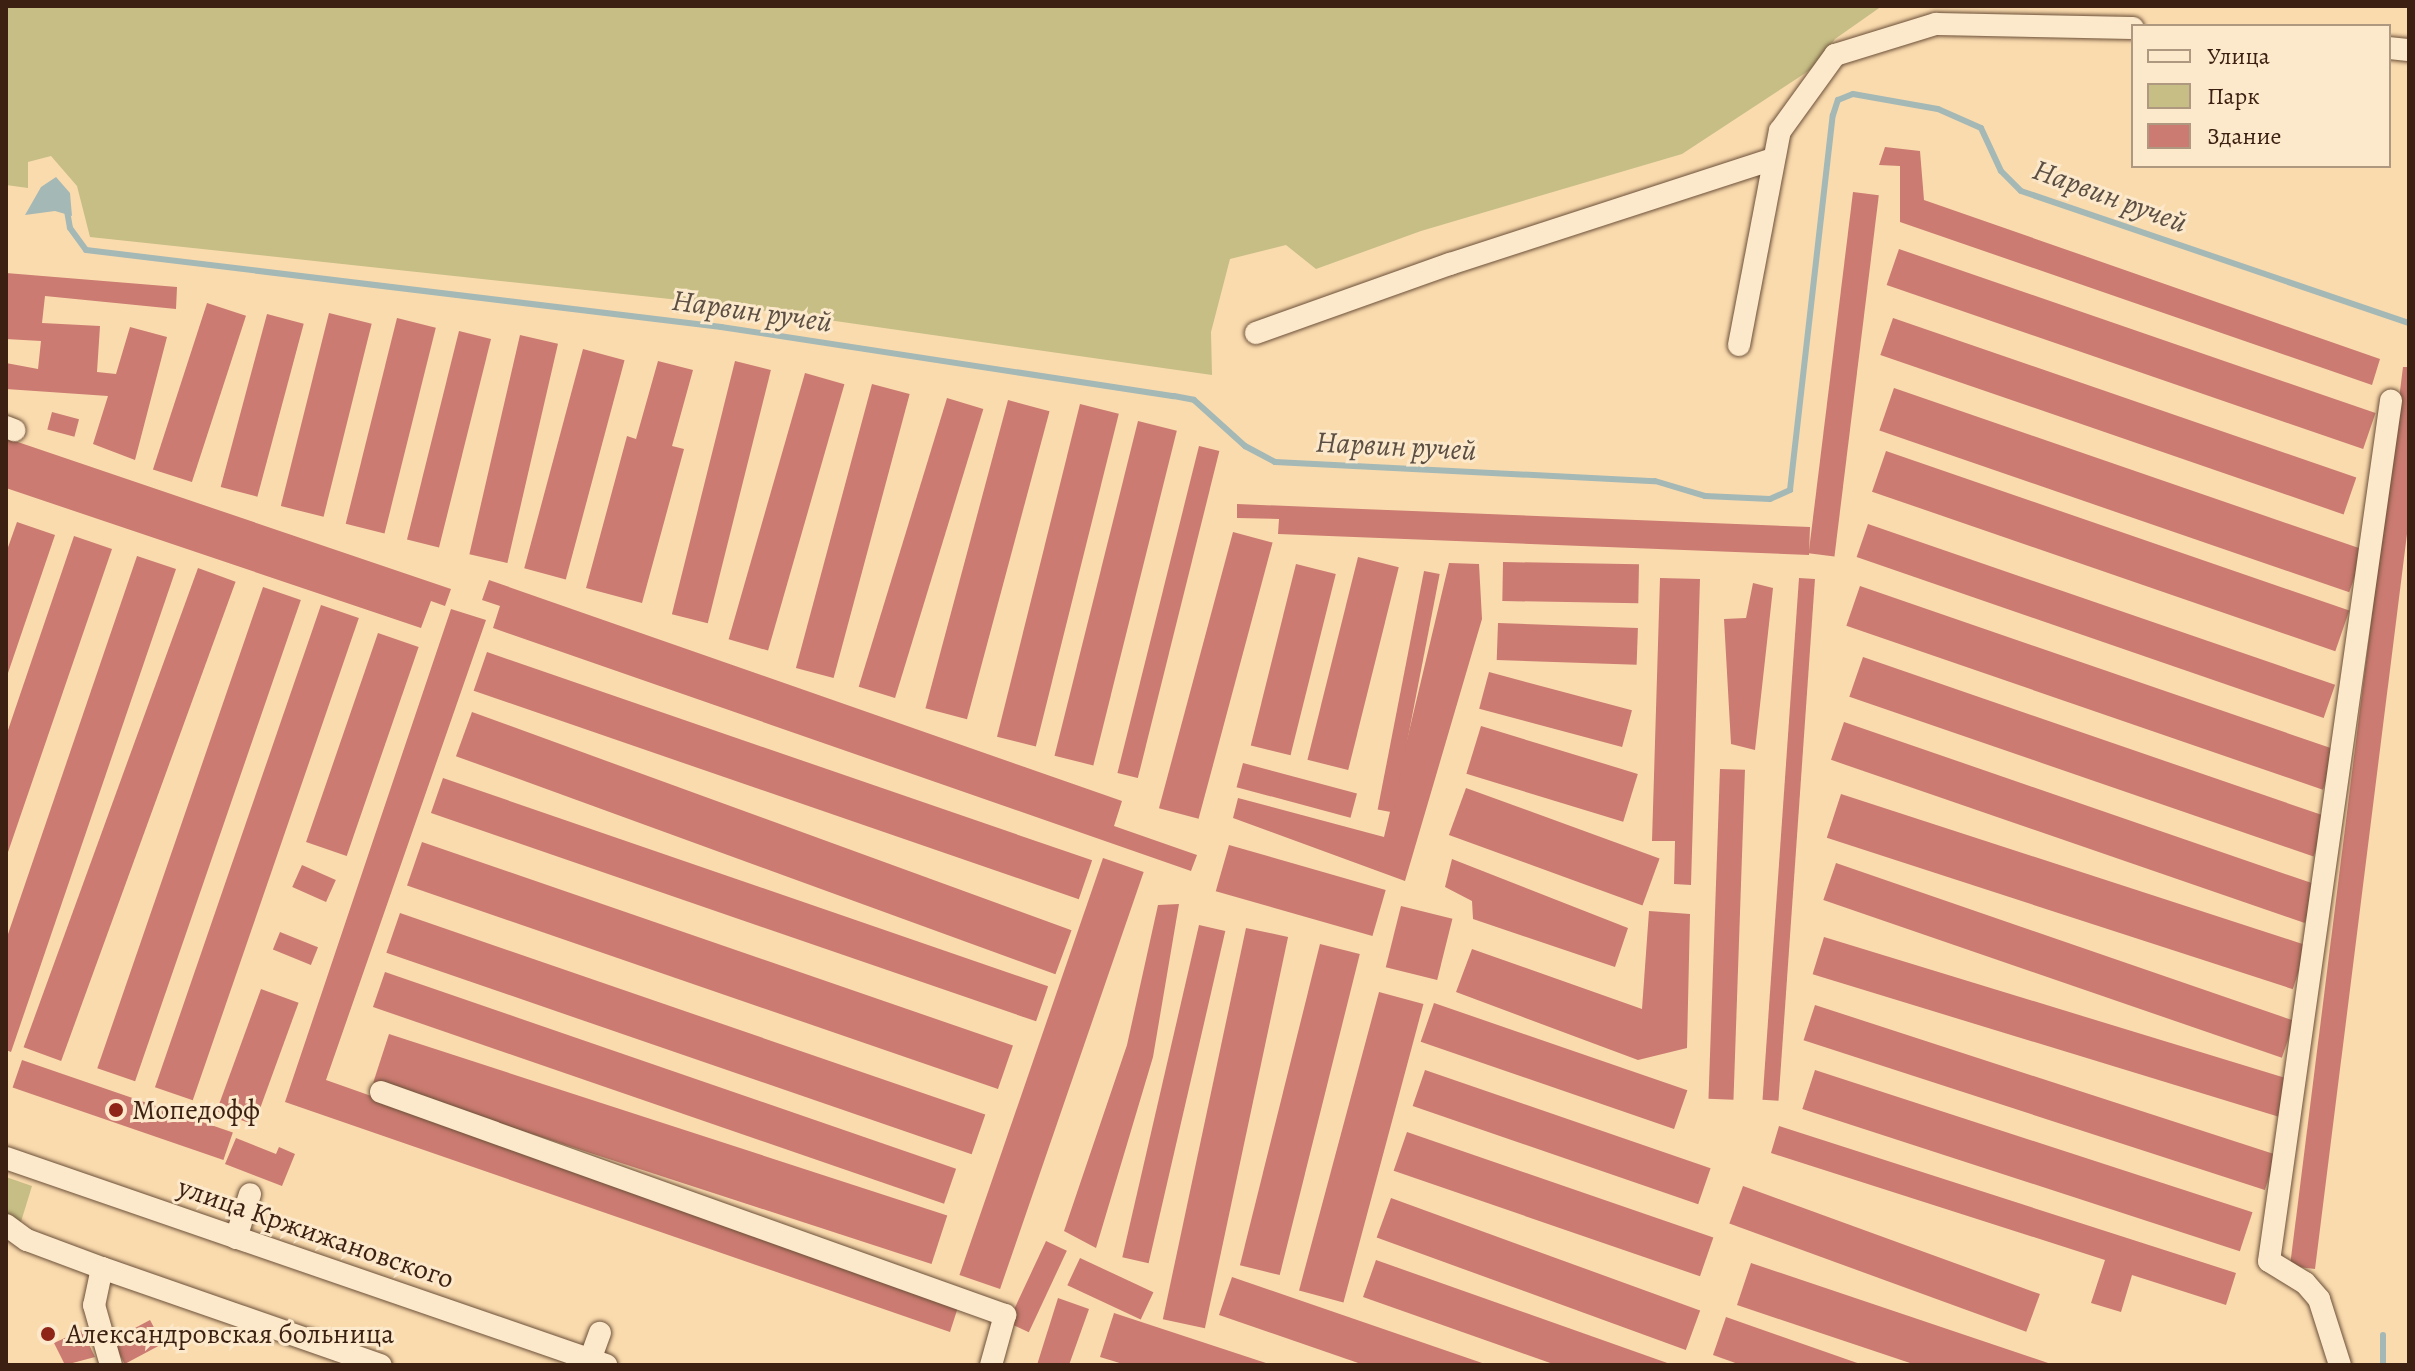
<!DOCTYPE html>
<html>
<head>
<meta charset="utf-8">
<style>
  body { margin:0 }
  #map { position:relative; width:2415px; height:1371px; overflow:hidden; background:#fadbae; font-family:Alegreya,serif }
  div>[style] { position:absolute }
  [style*='--x'] { left:calc(var(--x)*1px); top:calc(var(--y)*1px); width:calc(var(--w)*1px); rotate:calc(var(--a)*1deg) }
  .green>* { inset:0; background:#c6be85 }
  .water>* { inset:0; background:#a4b8b6 }
  .stream>* { height:6px; margin:-3px; padding:0 3px; transform-origin:3px; border-radius:3px; background:#a4b8b6 }
  .building>* { inset:0; background:#cb7b71; transform-origin:0 0 }
  .roads { filter:drop-shadow(0 0 2px #6c5039) drop-shadow(0 0 2px #6c5039) }
  .minor>* { height:22px; margin:-11px; padding:0 11px; transform-origin:11px; border-radius:11px; background:#fce8ca }
  .dots>* { width:22px; height:22px; translate:-50% -50%; box-sizing:border-box; border:4px solid #fce8ca; border-radius:50% }
  span { translate:-50% -50%; white-space:nowrap; text-align:center; line-height:1.15; -webkit-text-stroke:6px #fce8ca; paint-order:stroke }
  .poi-label { font-size:28px; color:#3c2112 }
  .left { translate:0 -50%; text-align:left }
  .street-label { font-size:28px; color:#3c2112 }
  .water-label { font-size:30px; color:#5b4e43; font-style:italic }
  .frame { position:absolute; inset:0; border:8px solid #3c2112; pointer-events:none }
  .legend { position:absolute; left:2131px; top:24px; width:260px; height:144px; box-sizing:border-box; background:#fce8ca; border:2px solid #af9880; margin:0; padding:10px 14px; list-style:none; font-size:24px; color:#3c2112 }
  .legend li { display:flex; align-items:center; gap:16px; height:40px }
  .legend b { width:40px; border:2px solid #af9880 }
</style>
</head>
<body>
<div id="map">
  <div class="green">
    <i style="clip-path:polygon(6px 6px,1882px 6px,1835px 39px,1813px 68px,1682px 154px,1421px 231px,1316px 269px,1286px 245px,1230px 259px,1211px 332px,1212px 375px,717px 304px,90px 237px,77px 186px,51px 156px,28px 162px,28px 188px,6px 185px)"></i>
    <i style="clip-path:polygon(6px 1177px,32px 1186px,20px 1225px,6px 1214px)"></i>
  </div>
  <div class="water">
    <i style="clip-path:polygon(56px 177px,70px 193px,72px 216px,55px 211px,25px 215px,41px 187px)"></i>
  </div>
  <div class="stream">
    <i style="--x:67;--y:211;--w:17;--a:80"></i>
    <i style="--x:70;--y:228;--w:27;--a:54"></i>
    <i style="--x:86;--y:250;--w:640;--a:6.91"></i>
    <i style="--x:721;--y:327;--w:458;--a:8.7"></i>
    <i style="--x:1174;--y:396;--w:20;--a:11"></i>
    <i style="--x:1194;--y:400;--w:69;--a:42"></i>
    <i style="--x:1245;--y:446;--w:34;--a:28"></i>
    <i style="--x:1275;--y:462;--w:380;--a:2.9"></i>
    <i style="--x:1655;--y:481;--w:52;--a:16.7"></i>
    <i style="--x:1705;--y:496;--w:65;--a:2.6"></i>
    <i style="--x:1770;--y:499;--w:22;--a:-24"></i>
    <i style="--x:1790;--y:490;--w:377;--a:-83.5"></i>
    <i style="--x:1833;--y:115;--w:16;--a:-72"></i>
    <i style="--x:1838;--y:100;--w:16;--a:-22"></i>
    <i style="--x:1853;--y:94;--w:86;--a:10"></i>
    <i style="--x:1938;--y:109;--w:47;--a:23.8"></i>
    <i style="--x:1981;--y:128;--w:47;--a:65.1"></i>
    <i style="--x:2001;--y:171;--w:28;--a:45"></i>
    <i style="--x:2021;--y:191;--w:410;--a:18.8"></i>
    <i style="--x:2383;--y:1365;--w:30;--a:-90"></i>
  </div>
  <div class="building">
    <i style="clip-path:polygon(1885px 147px,1920px 151px,1924px 200px,2380px 359px,2372px 385px,1900px 222px,1900px 166px,1879px 165px)"></i>
    <i style="left:1853px;top:192px;width:26px;height:364px;rotate:7deg"></i>
    <i style="left:1899px;top:249px;width:504px;height:38px;rotate:19deg"></i>
    <i style="clip-path:polygon(6px 273px,177px 287px,176px 309px,45px 296px,42px 323px,100px 326px,97px 372px,116px 374px,130px 327px,167px 337px,135px 460px,93px 444px,108px 396px,6px 389px,6px 363px,38px 369px,41px 341px,6px 339px)"></i>
    <i style="left:207px;top:303px;width:41px;height:175px;rotate:18deg"></i>
    <i style="left:329px;top:313px;width:44px;height:199px;rotate:14deg"></i>
    <i style="left:267px;top:314px;width:38px;height:179px;rotate:15deg"></i>
    <i style="left:397px;top:318px;width:40px;height:212px;rotate:14deg"></i>
    <i style="left:1893px;top:318px;width:490px;height:39px;rotate:19deg"></i>
    <i style="left:459px;top:331px;width:33px;height:215px;rotate:14deg"></i>
    <i style="left:520px;top:335px;width:39px;height:225px;rotate:13deg"></i>
    <i style="left:583px;top:349px;width:43px;height:227px;rotate:15deg"></i>
    <i style="clip-path:polygon(658px 361px,693px 370px,672px 446px,684px 449px,642px 603px,586px 588px,627px 436px,636px 439px)"></i>
    <i style="left:735px;top:361px;width:37px;height:261px;rotate:14deg"></i>
    <i style="clip-path:polygon(2403px 367px,2409px 367px,2409px 518px,2315px 1269px,2290px 1266px)"></i>
    <i style="left:805px;top:373px;width:41px;height:277px;rotate:16deg"></i>
    <i style="left:872px;top:384px;width:39px;height:294px;rotate:15deg"></i>
    <i style="left:1894px;top:388px;width:497px;height:45px;rotate:19deg"></i>
    <i style="left:947px;top:398px;width:38px;height:302px;rotate:17deg"></i>
    <i style="left:1008px;top:400px;width:43px;height:319px;rotate:15deg"></i>
    <i style="left:1080px;top:404px;width:40px;height:343px;rotate:14deg"></i>
    <i style="left:52px;top:412px;width:28px;height:18px;rotate:15deg"></i>
    <i style="left:1138px;top:421px;width:40px;height:345px;rotate:14deg"></i>
    <i style="clip-path:polygon(6px 438px,451px 589px,445px 606px,431px 601px,421px 628px,6px 488px)"></i>
    <i style="left:1199px;top:446px;width:21px;height:337px;rotate:14deg"></i>
    <i style="left:1886px;top:451px;width:490px;height:43px;rotate:19deg"></i>
    <i style="clip-path:polygon(1237px 504px,1810px 527px,1809px 555px,1278px 534px,1279px 519px,1237px 518px)"></i>
    <i style="clip-path:polygon(17px 522px,55px 535px,7px 676px,6px 553px)"></i>
    <i style="left:1868px;top:524px;width:494px;height:35px;rotate:19deg"></i>
    <i style="left:1233px;top:532px;width:41px;height:286px;rotate:15deg"></i>
    <i style="clip-path:polygon(74px 536px,112px 549px,6px 858px,6px 736px)"></i>
    <i style="clip-path:polygon(137px 556px,176px 569px,11px 1052px,6px 1050px,6px 940px)"></i>
    <i style="left:1358px;top:557px;width:42px;height:209px;rotate:14deg"></i>
    <i style="left:1503px;top:562px;width:136px;height:39px;rotate:1deg"></i>
    <i style="clip-path:polygon(1449px 563px,1479px 564px,1482px 619px,1405px 881px,1233px 818px,1238px 798px,1384px 837px)"></i>
    <i style="left:1296px;top:564px;width:41px;height:187px;rotate:14deg"></i>
    <i style="left:198px;top:568px;width:40px;height:510px;rotate:20deg"></i>
    <i style="left:1424px;top:571px;width:16px;height:243px;rotate:11deg"></i>
    <i style="clip-path:polygon(1660px 578px,1700px 579px,1691px 885px,1674px 884px,1675px 841px,1652px 841px)"></i>
    <i style="left:1799px;top:578px;width:16px;height:523px;rotate:4deg"></i>
    <i style="clip-path:polygon(489px 580px,1122px 801px,1114px 826px,1197px 855px,1191px 871px,493px 628px,500px 606px,482px 600px)"></i>
    <i style="clip-path:polygon(1753px 583px,1773px 588px,1755px 750px,1731px 744px,1724px 619px,1746px 618px)"></i>
    <i style="left:1860px;top:586px;width:504px;height:42px;rotate:19deg"></i>
    <i style="left:263px;top:587px;width:40px;height:509px;rotate:19deg"></i>
    <i style="left:321px;top:605px;width:40px;height:510px;rotate:19deg"></i>
    <i style="clip-path:polygon(451px 609px,486px 620px,326px 1080px,959px 1304px,950px 1332px,285px 1102px)"></i>
    <i style="left:1498px;top:623px;width:140px;height:37px;rotate:2deg"></i>
    <i style="left:378px;top:633px;width:43px;height:221px;rotate:19deg"></i>
    <i style="left:487px;top:652px;width:640px;height:41px;rotate:19deg"></i>
    <i style="left:1863px;top:657px;width:491px;height:42px;rotate:19deg"></i>
    <i style="left:1489px;top:672px;width:148px;height:38px;rotate:15deg"></i>
    <i style="left:472px;top:712px;width:638px;height:47px;rotate:20deg"></i>
    <i style="left:1844px;top:722px;width:501px;height:40px;rotate:19deg"></i>
    <i style="left:1481px;top:726px;width:164px;height:50px;rotate:17deg"></i>
    <i style="left:1243px;top:763px;width:118px;height:25px;rotate:15deg"></i>
    <i style="left:1720px;top:769px;width:25px;height:330px;rotate:2deg"></i>
    <i style="left:443px;top:778px;width:640px;height:37px;rotate:19deg"></i>
    <i style="left:1466px;top:788px;width:206px;height:50px;rotate:20deg"></i>
    <i style="left:1841px;top:794px;width:490px;height:46px;rotate:18deg"></i>
    <i style="left:422px;top:842px;width:625px;height:46px;rotate:19deg"></i>
    <i style="left:1229px;top:845px;width:163px;height:48px;rotate:16deg"></i>
    <i style="left:1103px;top:858px;width:43px;height:441px;rotate:19deg"></i>
    <i style="clip-path:polygon(1452px 859px,1628px 928px,1615px 967px,1473px 919px,1472px 901px,1445px 887px)"></i>
    <i style="left:1836px;top:863px;width:485px;height:39px;rotate:19deg"></i>
    <i style="left:302px;top:865px;width:37px;height:24px;rotate:24deg"></i>
    <i style="clip-path:polygon(1179px 904px,1153px 1057px,1096px 1248px,1064px 1231px,1127px 1045px,1158px 905px)"></i>
    <i style="left:1401px;top:906px;width:53px;height:63px;rotate:14deg"></i>
    <i style="clip-path:polygon(1649px 911px,1690px 914px,1687px 1048px,1638px 1060px,1456px 992px,1472px 949px,1642px 1009px)"></i>
    <i style="left:400px;top:913px;width:619px;height:42px;rotate:19deg"></i>
    <i style="left:1199px;top:925px;width:27px;height:341px;rotate:13deg"></i>
    <i style="left:1246px;top:928px;width:43px;height:400px;rotate:12deg"></i>
    <i style="left:280px;top:932px;width:41px;height:19px;rotate:22deg"></i>
    <i style="left:1824px;top:937px;width:490px;height:39px;rotate:17deg"></i>
    <i style="left:1320px;top:944px;width:41px;height:331px;rotate:14deg"></i>
    <i style="left:385px;top:972px;width:604px;height:37px;rotate:19deg"></i>
    <i style="left:261px;top:989px;width:40px;height:130px;rotate:20deg"></i>
    <i style="left:1379px;top:992px;width:46px;height:309px;rotate:15deg"></i>
    <i style="left:1434px;top:1003px;width:268px;height:41px;rotate:19deg"></i>
    <i style="left:1815px;top:1005px;width:485px;height:37px;rotate:18deg"></i>
    <i style="left:389px;top:1034px;width:587px;height:51px;rotate:18deg"></i>
    <i style="left:22px;top:1060px;width:223px;height:29px;rotate:19deg"></i>
    <i style="left:1425px;top:1070px;width:302px;height:38px;rotate:19deg"></i>
    <i style="left:1815px;top:1070px;width:460px;height:41px;rotate:18deg"></i>
    <i style="clip-path:polygon(1779px 1126px,2236px 1273px,2226px 1305px,2132px 1275px,2121px 1312px,2091px 1303px,2105px 1260px,1771px 1153px)"></i>
    <i style="left:1407px;top:1132px;width:324px;height:41px;rotate:19deg"></i>
    <i style="clip-path:polygon(236px 1138px,276px 1154px,279px 1147px,295px 1154px,282px 1186px,225px 1164px)"></i>
    <i style="left:1743px;top:1186px;width:316px;height:40px;rotate:20deg"></i>
    <i style="left:1391px;top:1198px;width:329px;height:42px;rotate:20deg"></i>
    <i style="left:1046px;top:1241px;width:23px;height:90px;rotate:25deg"></i>
    <i style="left:1080px;top:1258px;width:81px;height:30px;rotate:25deg"></i>
    <i style="clip-path:polygon(1376px 1260px,1673px 1365px,1556px 1365px,1363px 1297px)"></i>
    <i style="clip-path:polygon(1751px 1263px,2051px 1364px,2051px 1365px,1916px 1365px,1737px 1305px)"></i>
    <i style="clip-path:polygon(1232px 1277px,1488px 1365px,1364px 1365px,1219px 1315px)"></i>
    <i style="clip-path:polygon(1058px 1298px,1089px 1309px,1069px 1365px,1037px 1365px)"></i>
    <i style="clip-path:polygon(1114px 1313px,1269px 1364px,1269px 1365px,1126px 1365px,1100px 1357px)"></i>
    <i style="clip-path:polygon(1726px 1317px,1863px 1365px,1741px 1365px,1713px 1355px)"></i>
    <i style="left:150px;top:1320px;width:27px;height:43px;rotate:62deg"></i>
    <i style="clip-path:polygon(82px 1330px,95px 1357px,65px 1365px,54px 1343px)"></i>
  </div>
  <div class="roads">
    <div class="minor">
      <i style="--x:2389;--y:48;--w:20;--a:6"></i>
      <i style="--x:1256;--y:333;--w:206;--a:-19.6"></i>
      <i style="--x:1450;--y:264;--w:340;--a:-18"></i>
      <i style="--x:1739;--y:345;--w:218;--a:-79.2"></i>
      <i style="--x:1780;--y:131;--w:94;--a:-54.1"></i>
      <i style="--x:1835;--y:55;--w:106;--a:-17.1"></i>
      <i style="--x:1936;--y:24;--w:197;--a:1.2"></i>
      <i style="--x:6;--y:427;--w:9;--a:21"></i>
      <i style="--x:381;--y:1092;--w:663;--a:19.67"></i>
      <i style="--x:1005;--y:1315;--w:52;--a:105.6"></i>
      <i style="--x:6;--y:1158;--w:635;--a:19.03"></i>
      <i style="--x:6;--y:1225;--w:26;--a:36"></i>
      <i style="--x:27;--y:1240;--w:80;--a:20.5"></i>
      <i style="--x:102;--y:1268;--w:295;--a:19.2"></i>
      <i style="--x:236;--y:1238;--w:46;--a:-72.3"></i>
      <i style="--x:102;--y:1268;--w:38;--a:102"></i>
      <i style="--x:94;--y:1305;--w:62;--a:74.2"></i>
      <i style="--x:590;--y:1360;--w:29;--a:-70"></i>
      <i style="--x:2340;--y:1365;--w:69;--a:-107.7"></i>
      <i style="--x:2319;--y:1299;--w:21;--a:-131"></i>
      <i style="--x:2305;--y:1283;--w:42;--a:-148.6"></i>
      <i style="--x:2269;--y:1261;--w:869;--a:-81.93"></i>
    </div>
  </div>
  <div class="dots">
    <i style="left:116px;top:1110px;background:#8f2418"></i>
    <i style="left:48px;top:1334px;background:#8f2418"></i>
  </div>
  <div class="poi-label">
    <span class="left" style="left:132px;top:1110px">Мопедофф</span>
    <span class="left" style="left:66px;top:1334px">Александровская больница</span>
  </div>
  <div class="street-label">
    <span style="left:316px;top:1233px;rotate:19deg">улица Кржижановского</span>
  </div>
  <div class="water-label">
    <span style="left:2110px;top:196px;rotate:20deg">Нарвин ручей</span>
    <span style="left:752px;top:311px;rotate:8deg">Нарвин ручей</span>
    <span style="left:1396px;top:446px;rotate:3deg">Нарвин ручей</span>
  </div>
  <div class="frame"></div>
  <ul class="legend">
  <li><b style="height:10px;background:#fce8ca"></b>Улица</li>
  <li><b style="height:22px;background:#c6be85"></b>Парк</li>
  <li><b style="height:22px;background:#cb7b71"></b>Здание</li>
  </ul>
</div>
</body>
</html>
